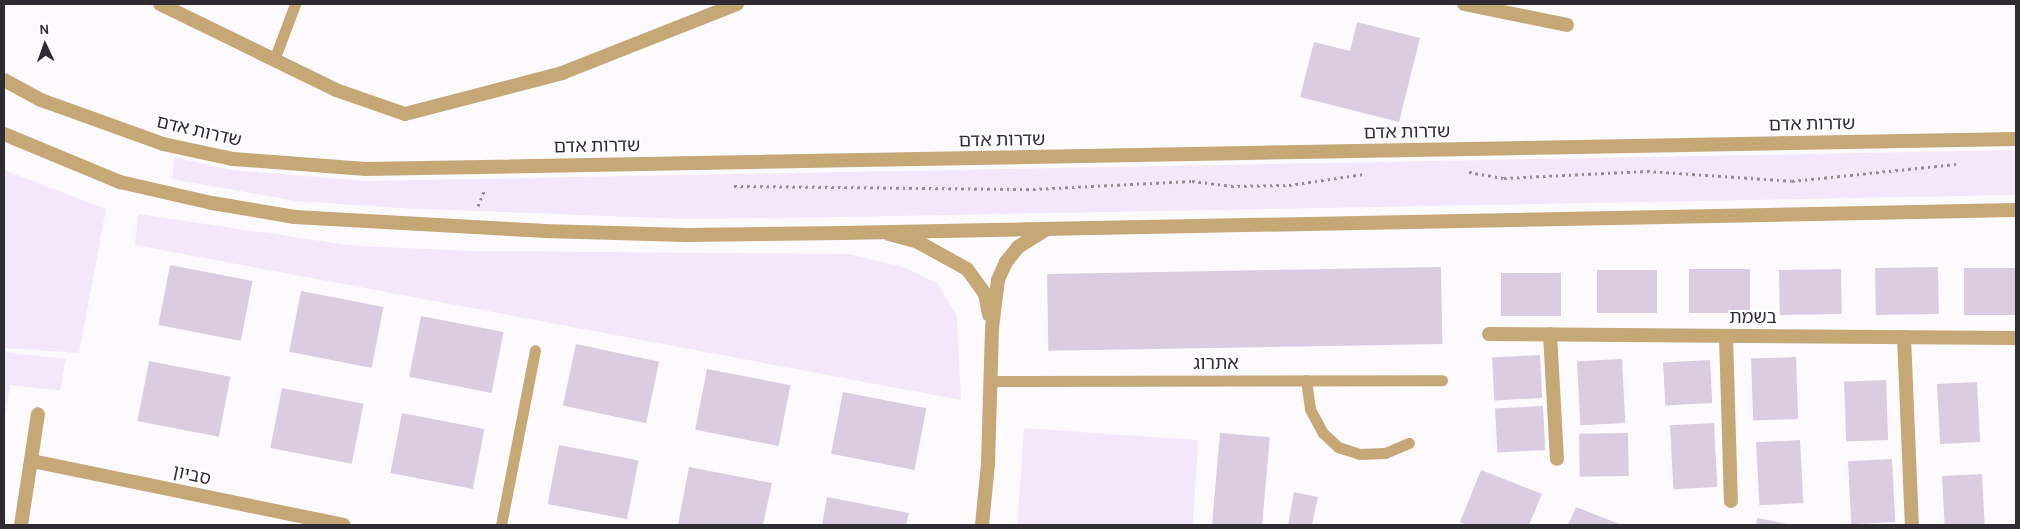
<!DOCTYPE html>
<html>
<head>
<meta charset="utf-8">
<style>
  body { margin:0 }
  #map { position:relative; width:2020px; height:529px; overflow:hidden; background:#fdfafe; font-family:Karla,"Noto Sans Hebrew",sans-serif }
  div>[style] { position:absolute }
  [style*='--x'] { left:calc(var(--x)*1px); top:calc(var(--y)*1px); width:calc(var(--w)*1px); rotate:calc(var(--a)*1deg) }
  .green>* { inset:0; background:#f5e7fb; transform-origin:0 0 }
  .building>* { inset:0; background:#dbcce1; transform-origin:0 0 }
  .path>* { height:3px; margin-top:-1.5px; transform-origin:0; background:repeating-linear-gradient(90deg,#948f96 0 2.5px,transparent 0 6.5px) }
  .service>* { height:11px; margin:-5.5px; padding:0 5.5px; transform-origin:5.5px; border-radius:5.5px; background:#c5a876 }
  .minor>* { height:14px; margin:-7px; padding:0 7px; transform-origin:7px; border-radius:7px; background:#c5a876 }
  .tertiary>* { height:14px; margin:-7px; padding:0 7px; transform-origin:7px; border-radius:7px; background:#c5a876 }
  span { translate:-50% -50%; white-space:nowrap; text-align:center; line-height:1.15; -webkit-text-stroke:4px #fff; paint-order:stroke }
  .street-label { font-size:18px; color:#302a33 }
  .frame { position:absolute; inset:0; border:5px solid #302a33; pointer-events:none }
  .north { position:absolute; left:20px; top:20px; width:50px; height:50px; -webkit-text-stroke:4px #fff; paint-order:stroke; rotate:357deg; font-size:14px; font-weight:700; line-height:20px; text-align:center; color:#302a33 }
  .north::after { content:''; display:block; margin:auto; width:18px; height:22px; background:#302a33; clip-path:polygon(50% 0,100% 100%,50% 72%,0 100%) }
</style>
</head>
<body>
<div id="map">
  <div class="green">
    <i style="clip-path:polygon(2016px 150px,2016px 195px,841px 217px,686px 219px,398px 208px,296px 201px,172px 179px,174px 157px,231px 170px,366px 181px)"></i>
    <i style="clip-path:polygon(4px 170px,106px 209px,79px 353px,4px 348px)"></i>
    <i style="clip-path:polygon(138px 214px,355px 246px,476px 251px,849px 254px,904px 267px,938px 284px,957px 316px,961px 400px,135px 245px)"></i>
    <i style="clip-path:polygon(4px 352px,66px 359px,60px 391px,10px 385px,4px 423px)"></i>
    <i style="left:1024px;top:428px;width:175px;height:97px;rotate:4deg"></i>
  </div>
  <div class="building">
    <i style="clip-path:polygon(1357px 22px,1420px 38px,1399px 122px,1300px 97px,1314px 42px,1350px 51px)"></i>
    <i style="left:170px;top:265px;width:84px;height:61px;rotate:11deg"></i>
    <i style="left:1441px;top:267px;width:77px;height:394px;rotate:89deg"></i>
    <i style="left:1938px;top:267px;width:47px;height:63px;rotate:89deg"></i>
    <i style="left:1964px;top:268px;width:52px;height:47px"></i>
    <i style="left:1750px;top:269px;width:44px;height:61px;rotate:90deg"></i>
    <i style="left:1841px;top:269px;width:45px;height:62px;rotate:89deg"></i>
    <i style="left:1657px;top:270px;width:43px;height:60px;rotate:90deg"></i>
    <i style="left:1501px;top:273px;width:60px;height:43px"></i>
    <i style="left:301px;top:291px;width:84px;height:62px;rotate:11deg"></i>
    <i style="left:421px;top:316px;width:84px;height:62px;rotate:11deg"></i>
    <i style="left:576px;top:344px;width:85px;height:63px;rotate:12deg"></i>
    <i style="left:1540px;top:355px;width:43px;height:48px;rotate:87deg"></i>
    <i style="left:1796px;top:357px;width:62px;height:45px;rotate:88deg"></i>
    <i style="left:1622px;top:359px;width:64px;height:45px;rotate:87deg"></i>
    <i style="left:1710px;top:360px;width:43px;height:47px;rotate:87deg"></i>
    <i style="left:149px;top:361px;width:83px;height:61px;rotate:11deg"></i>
    <i style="left:707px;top:369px;width:85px;height:62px;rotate:11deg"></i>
    <i style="left:1886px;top:380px;width:60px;height:42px;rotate:88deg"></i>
    <i style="left:1977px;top:382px;width:60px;height:40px;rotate:87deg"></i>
    <i style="left:282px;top:388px;width:83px;height:61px;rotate:11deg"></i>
    <i style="left:843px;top:392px;width:85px;height:63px;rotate:11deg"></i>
    <i style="left:1543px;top:406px;width:44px;height:48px;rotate:87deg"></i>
    <i style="left:402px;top:413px;width:84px;height:61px;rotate:11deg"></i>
    <i style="left:1714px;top:423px;width:64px;height:44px;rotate:87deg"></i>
    <i style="left:1220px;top:433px;width:50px;height:92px;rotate:5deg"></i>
    <i style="left:1628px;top:433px;width:43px;height:49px;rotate:89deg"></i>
    <i style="left:1800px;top:440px;width:63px;height:44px;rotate:87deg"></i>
    <i style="left:559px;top:445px;width:81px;height:60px;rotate:11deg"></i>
    <i style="left:1892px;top:459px;width:63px;height:44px;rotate:87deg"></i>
    <i style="clip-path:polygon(689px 467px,772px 483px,763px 525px,678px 525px)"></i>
    <i style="clip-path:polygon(1481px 470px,1542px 494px,1529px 525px,1468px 525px,1460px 522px)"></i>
    <i style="left:1982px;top:474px;width:51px;height:40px;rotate:87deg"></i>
    <i style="clip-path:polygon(1294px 492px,1318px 497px,1312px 525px,1288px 525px)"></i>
    <i style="clip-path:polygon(827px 497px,909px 513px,906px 525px,822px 525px)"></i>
    <i style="clip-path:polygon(1576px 507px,1622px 525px,1568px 525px)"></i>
    <i style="clip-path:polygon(1757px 518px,1787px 524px,1787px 525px,1756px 525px)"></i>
  </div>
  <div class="path">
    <i style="--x:1469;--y:172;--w:36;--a:10"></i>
    <i style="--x:1504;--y:178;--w:143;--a:-2.8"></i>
    <i style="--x:1647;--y:171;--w:145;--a:3.9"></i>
    <i style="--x:1792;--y:181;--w:165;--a:-5.9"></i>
    <i style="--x:734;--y:186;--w:299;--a:0.6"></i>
    <i style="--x:1033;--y:189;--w:159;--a:-2.9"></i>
    <i style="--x:1192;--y:181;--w:39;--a:7"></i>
    <i style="--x:1231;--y:186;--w:58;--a:-1"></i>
    <i style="--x:1289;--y:185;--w:76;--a:-8.3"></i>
    <i style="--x:478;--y:206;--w:18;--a:-68"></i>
  </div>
  <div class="service">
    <i style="--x:274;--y:60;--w:60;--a:-69.4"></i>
    <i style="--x:1306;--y:380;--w:29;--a:82"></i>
    <i style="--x:1310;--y:409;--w:27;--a:62"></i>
    <i style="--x:1323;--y:433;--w:21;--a:43"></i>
    <i style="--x:1338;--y:447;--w:22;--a:18"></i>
    <i style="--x:1359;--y:454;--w:26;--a:-2"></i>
    <i style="--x:1385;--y:453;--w:26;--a:-23"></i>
    <i style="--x:990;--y:381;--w:452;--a:-0.1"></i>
    <i style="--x:501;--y:525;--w:178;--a:-79"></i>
  </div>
  <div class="minor">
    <i style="--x:160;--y:4;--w:196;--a:26"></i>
    <i style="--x:336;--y:90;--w:73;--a:19.2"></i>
    <i style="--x:405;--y:114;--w:162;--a:-14.6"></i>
    <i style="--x:562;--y:73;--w:188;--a:-21.5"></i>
    <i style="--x:1464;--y:4;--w:105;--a:11.5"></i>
    <i style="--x:889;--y:234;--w:30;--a:15"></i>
    <i style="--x:918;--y:242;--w:56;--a:28.9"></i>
    <i style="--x:967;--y:269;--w:31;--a:54"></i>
    <i style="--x:985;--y:294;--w:21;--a:79"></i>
    <i style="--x:1489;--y:334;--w:527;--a:0.43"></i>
    <i style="--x:1550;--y:334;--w:125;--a:86.8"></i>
    <i style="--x:1726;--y:336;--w:165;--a:88.3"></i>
    <i style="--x:1904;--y:337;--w:188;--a:87.6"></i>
    <i style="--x:32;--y:461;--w:318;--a:11.6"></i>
    <i style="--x:21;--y:525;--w:112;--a:-81.3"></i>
    <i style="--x:982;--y:525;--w:61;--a:-84.4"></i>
    <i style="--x:988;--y:464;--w:136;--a:-88.3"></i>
    <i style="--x:992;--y:328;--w:48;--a:-82.9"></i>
    <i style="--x:998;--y:280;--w:20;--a:-66"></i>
    <i style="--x:1006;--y:262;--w:19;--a:-51"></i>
    <i style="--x:1018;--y:247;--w:34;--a:-32"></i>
  </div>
  <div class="tertiary">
    <i style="--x:4;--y:80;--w:42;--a:28.4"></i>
    <i style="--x:41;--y:100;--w:130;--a:19.8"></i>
    <i style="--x:163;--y:144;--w:72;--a:12.1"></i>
    <i style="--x:233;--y:159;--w:133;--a:4.3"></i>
    <i style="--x:366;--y:169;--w:1650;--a:-1.04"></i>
    <i style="--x:4;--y:134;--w:126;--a:22.5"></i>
    <i style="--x:120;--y:182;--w:94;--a:12.9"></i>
    <i style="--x:212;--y:203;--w:84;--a:9.6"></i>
    <i style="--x:295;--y:217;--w:248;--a:3.2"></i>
    <i style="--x:543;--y:231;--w:143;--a:1.6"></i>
    <i style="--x:686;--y:235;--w:156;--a:-0.7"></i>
    <i style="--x:842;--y:233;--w:1174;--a:-1.12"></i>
  </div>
  <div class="street-label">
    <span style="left:1812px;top:124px;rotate:-1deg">שדרות אדם</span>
    <span style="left:199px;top:131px;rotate:13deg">שדרות אדם</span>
    <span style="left:1407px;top:132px;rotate:-1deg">שדרות אדם</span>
    <span style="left:1002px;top:140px;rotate:-1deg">שדרות אדם</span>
    <span style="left:597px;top:146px;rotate:-1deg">שדרות אדם</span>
    <span style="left:1753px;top:317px">בשמת</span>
    <span style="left:1216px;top:363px">אתרוג</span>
    <span style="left:192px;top:475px;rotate:12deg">סביון</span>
  </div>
  <div class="frame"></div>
  <div class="north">N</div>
</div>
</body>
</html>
